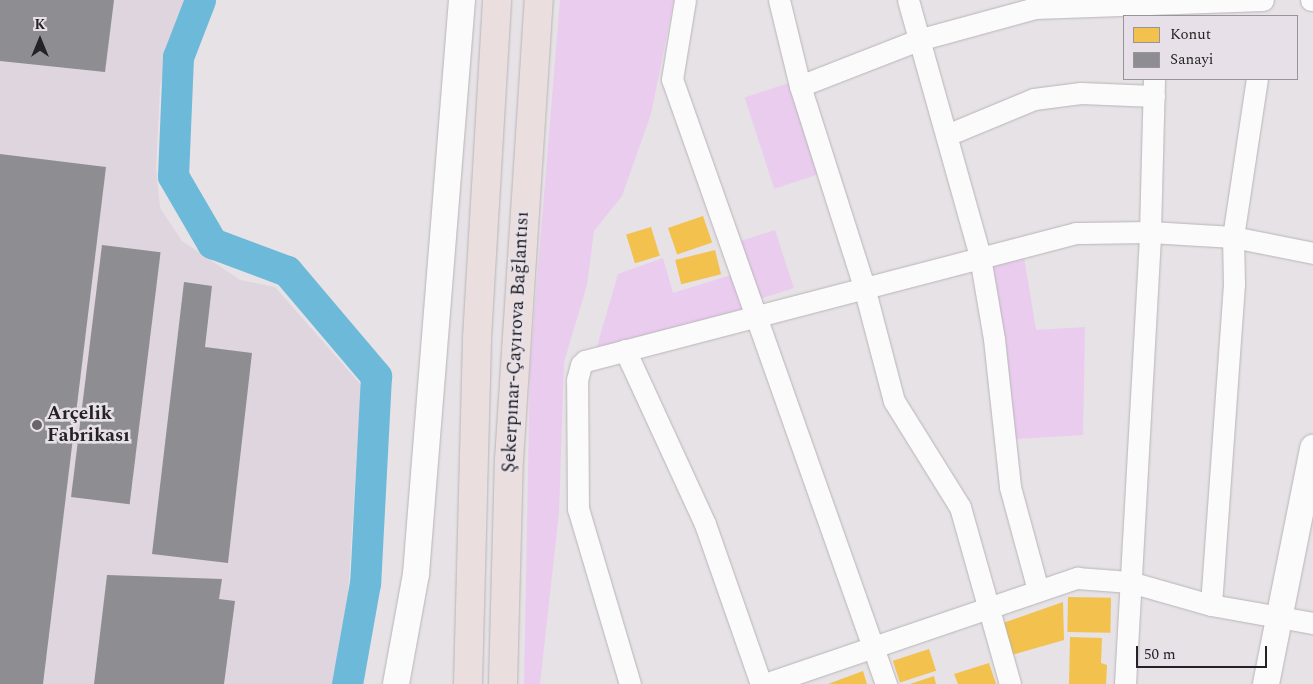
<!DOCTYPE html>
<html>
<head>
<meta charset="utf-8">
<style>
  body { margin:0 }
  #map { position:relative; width:1313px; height:684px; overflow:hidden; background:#e6e2e6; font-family:Spectral,serif }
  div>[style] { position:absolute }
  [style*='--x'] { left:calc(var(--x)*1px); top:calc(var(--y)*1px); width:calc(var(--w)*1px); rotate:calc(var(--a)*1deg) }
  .built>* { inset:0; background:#ded5df }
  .green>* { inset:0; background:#eaccee; transform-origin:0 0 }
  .homes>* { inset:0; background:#f2c14e; transform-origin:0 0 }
  .industry>* { inset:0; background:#8d8d92; transform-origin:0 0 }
  .river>* { height:31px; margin:-15.5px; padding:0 15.5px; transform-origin:15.5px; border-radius:15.5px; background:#6cb9d9 }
  .roads { filter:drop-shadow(0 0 1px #b8b5b8) drop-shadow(0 0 1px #b8b5b8) }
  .minor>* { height:21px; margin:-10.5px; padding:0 10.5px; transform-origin:10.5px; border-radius:10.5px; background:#fbfbfb }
  .tertiary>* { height:26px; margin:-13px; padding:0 13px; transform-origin:13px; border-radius:13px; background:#fbfbfb }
  .motorway>* { height:28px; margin:-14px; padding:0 14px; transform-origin:14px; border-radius:14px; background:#eadfde }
  .dots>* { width:14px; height:14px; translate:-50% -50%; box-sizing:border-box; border:2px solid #e7e0e8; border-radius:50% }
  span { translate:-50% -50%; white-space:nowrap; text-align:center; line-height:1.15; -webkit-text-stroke:5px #e7e0e8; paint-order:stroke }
  .street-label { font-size:19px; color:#242224 }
  .poi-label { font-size:19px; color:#242224; font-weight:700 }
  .left { translate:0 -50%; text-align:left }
  .legend { position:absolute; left:1123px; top:15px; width:175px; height:65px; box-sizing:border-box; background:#e7e0e8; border:1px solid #99949a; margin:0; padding:6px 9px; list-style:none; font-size:15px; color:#242224 }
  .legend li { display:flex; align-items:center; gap:10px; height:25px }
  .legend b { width:25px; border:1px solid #99949a }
  .north { position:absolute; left:15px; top:15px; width:50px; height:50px; -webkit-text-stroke:4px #e7e0e8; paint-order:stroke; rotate:0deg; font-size:14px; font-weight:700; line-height:20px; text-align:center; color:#242224 }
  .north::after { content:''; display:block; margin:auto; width:18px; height:22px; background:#242224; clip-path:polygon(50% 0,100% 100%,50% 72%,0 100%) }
  .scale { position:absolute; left:1136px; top:646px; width:131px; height:22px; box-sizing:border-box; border:2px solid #242224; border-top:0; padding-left:6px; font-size:15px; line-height:18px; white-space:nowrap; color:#242224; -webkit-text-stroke:4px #e7e0e8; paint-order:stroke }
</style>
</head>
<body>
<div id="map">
  <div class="built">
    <i style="clip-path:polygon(0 0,186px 0,160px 86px,156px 167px,160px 208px,182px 241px,240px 280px,275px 287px,361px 385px,347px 612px,332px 684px,0 684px)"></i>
  </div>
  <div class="green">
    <i style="clip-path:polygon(560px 0,674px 0,651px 114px,622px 196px,594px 231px,587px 285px,564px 362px,559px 512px,540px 684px,524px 684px,530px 366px)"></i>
    <i style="left:795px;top:81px;width:96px;height:53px;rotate:72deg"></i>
    <i style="left:775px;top:230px;width:61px;height:39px;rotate:72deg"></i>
    <i style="clip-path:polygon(1024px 257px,1036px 330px,1085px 327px,1083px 435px,1014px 439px,992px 263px)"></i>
    <i style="clip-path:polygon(663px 258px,673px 293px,731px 275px,742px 309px,596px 350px,618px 274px)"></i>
  </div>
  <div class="homes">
    <i style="left:703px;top:216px;width:28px;height:37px;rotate:71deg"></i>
    <i style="left:651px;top:227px;width:30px;height:26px;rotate:73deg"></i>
    <i style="left:715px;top:250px;width:25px;height:41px;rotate:76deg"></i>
    <i style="left:1068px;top:597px;width:43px;height:35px;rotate:1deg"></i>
    <i style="clip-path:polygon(1063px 602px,1064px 640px,1012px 655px,1003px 623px)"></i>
    <i style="clip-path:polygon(1070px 637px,1102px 638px,1101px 663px,1107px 665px,1106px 684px,1069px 684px)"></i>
    <i style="left:929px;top:649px;width:23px;height:38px;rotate:72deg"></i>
    <i style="clip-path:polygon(989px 663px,996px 684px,958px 684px,954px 674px)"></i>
    <i style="clip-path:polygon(863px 671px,867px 684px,828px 684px)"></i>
    <i style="clip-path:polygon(934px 676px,936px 684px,910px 684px)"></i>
  </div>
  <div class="industry">
    <i style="clip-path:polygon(0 0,114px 0,105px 72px,0 61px)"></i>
    <i style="clip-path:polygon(0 154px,106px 167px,43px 684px,0 684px)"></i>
    <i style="left:102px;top:245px;width:59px;height:254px;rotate:7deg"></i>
    <i style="clip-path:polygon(184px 282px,212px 286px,205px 347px,252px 353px,228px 563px,152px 554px)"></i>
    <i style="clip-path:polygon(107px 575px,222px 579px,219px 599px,235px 601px,224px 684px,94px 684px)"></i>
  </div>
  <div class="river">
    <i style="--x:200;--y:0;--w:61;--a:111.1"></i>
    <i style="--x:178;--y:57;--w:119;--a:92.4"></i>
    <i style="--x:173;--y:176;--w:78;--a:59.8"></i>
    <i style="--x:212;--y:243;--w:80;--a:20.5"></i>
    <i style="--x:287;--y:271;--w:138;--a:49.7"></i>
    <i style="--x:376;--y:376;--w:207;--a:93"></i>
    <i style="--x:365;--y:583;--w:103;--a:100.1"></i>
  </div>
  <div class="roads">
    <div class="minor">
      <i style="--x:685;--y:0;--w:80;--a:99.3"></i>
      <i style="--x:672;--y:79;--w:642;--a:70.52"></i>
      <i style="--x:779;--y:0;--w:89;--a:76.3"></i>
      <i style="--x:800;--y:86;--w:211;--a:72.3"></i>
      <i style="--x:864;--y:287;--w:118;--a:75.3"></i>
      <i style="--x:894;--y:401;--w:125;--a:58.1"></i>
      <i style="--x:960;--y:507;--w:184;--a:74.2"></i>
      <i style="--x:908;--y:0;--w:267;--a:74.3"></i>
      <i style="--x:980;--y:257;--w:83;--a:80.3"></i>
      <i style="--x:994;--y:339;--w:149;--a:83.8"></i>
      <i style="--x:1010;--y:487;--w:107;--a:74.8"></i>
      <i style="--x:1311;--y:0;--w:2;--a:0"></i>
      <i style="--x:800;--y:86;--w:127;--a:-21.3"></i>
      <i style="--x:918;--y:40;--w:121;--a:-15.3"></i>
      <i style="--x:1035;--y:8;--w:228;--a:-2"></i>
      <i style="--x:947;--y:135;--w:94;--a:-22.5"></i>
      <i style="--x:1034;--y:99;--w:47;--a:-7.3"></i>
      <i style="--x:1081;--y:93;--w:73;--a:2.4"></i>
      <i style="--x:625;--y:350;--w:192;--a:65.3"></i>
      <i style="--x:705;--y:524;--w:170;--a:70.7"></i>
      <i style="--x:1211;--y:605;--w:322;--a:-85.9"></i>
      <i style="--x:1234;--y:284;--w:47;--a:-91.2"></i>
      <i style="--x:1233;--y:237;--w:160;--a:-81.4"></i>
      <i style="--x:630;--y:684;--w:183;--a:-106.5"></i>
      <i style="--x:578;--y:509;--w:129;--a:-90.4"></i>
      <i style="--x:577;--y:380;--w:16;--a:-75"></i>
      <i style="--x:581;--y:365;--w:6;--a:-45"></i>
      <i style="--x:585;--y:361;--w:507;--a:-14.61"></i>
      <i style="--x:1076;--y:233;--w:74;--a:-0.8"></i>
      <i style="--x:1150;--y:232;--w:83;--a:3.4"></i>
      <i style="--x:1233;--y:237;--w:82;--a:11.3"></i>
      <i style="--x:765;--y:684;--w:330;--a:-18.8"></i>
      <i style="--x:1077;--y:578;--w:53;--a:4.3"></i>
      <i style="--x:1130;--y:582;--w:84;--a:15.9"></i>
      <i style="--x:1211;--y:605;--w:104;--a:10"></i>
      <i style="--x:1125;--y:684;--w:453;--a:-86.8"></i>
      <i style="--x:1150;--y:232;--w:153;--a:-88.5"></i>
    </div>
    <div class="tertiary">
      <i style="--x:396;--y:684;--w:112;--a:-79.7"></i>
      <i style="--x:416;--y:574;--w:576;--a:-85.42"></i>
      <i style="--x:1266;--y:684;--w:241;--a:-78.7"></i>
    </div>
    <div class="motorway">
      <i style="--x:468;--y:684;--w:346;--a:-88.5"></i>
      <i style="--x:477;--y:338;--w:339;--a:-86.6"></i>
      <i style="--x:503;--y:684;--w:224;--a:-88.5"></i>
      <i style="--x:509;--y:460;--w:461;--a:-86.3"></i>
    </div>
  </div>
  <div class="dots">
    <i style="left:37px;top:425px;background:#686568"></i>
  </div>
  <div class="street-label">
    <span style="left:516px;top:342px;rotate:-87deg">Şekerpınar-Çayırova Bağlantısı</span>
  </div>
  <div class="poi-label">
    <span class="left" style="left:47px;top:425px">Arçelik<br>Fabrikası</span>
  </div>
  <ul class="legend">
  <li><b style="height:14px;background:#f2c14e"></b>Konut</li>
  <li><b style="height:14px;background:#8d8d92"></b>Sanayi</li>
  </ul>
  <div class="north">K</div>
  <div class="scale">50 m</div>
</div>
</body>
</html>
